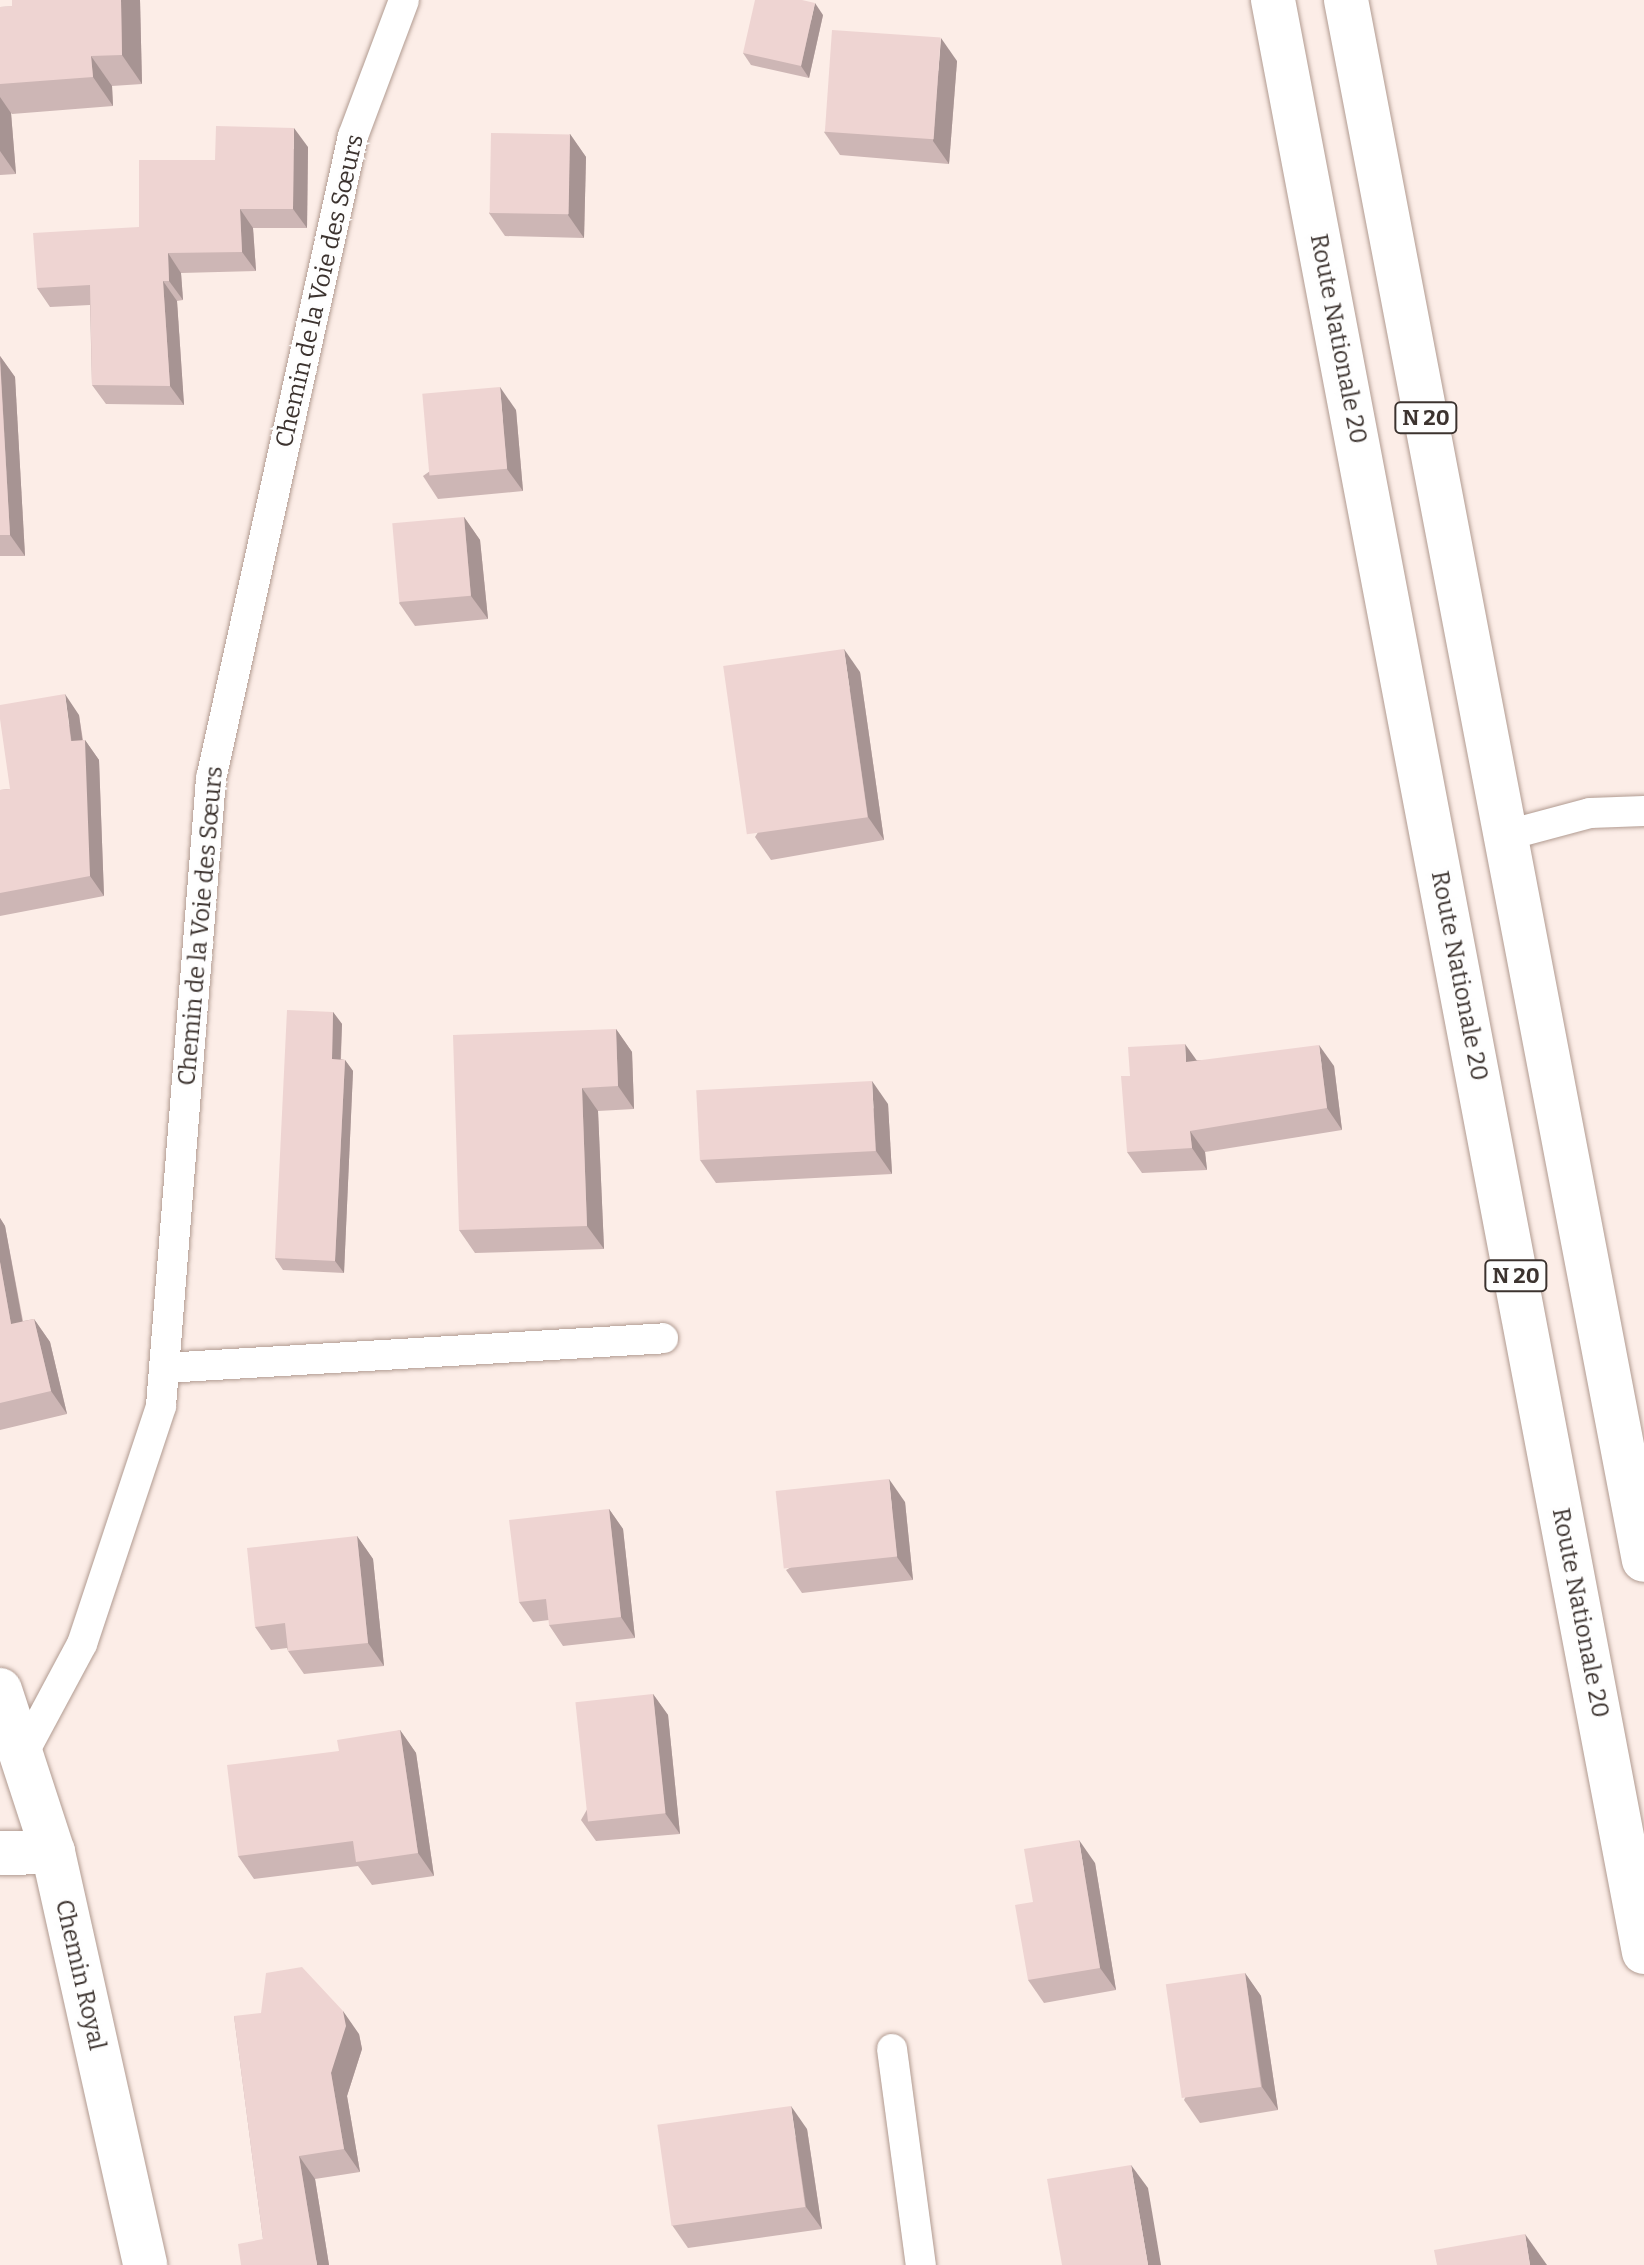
<!DOCTYPE html>
<html>
<head>
<meta charset="utf-8">
<style>
  body { margin:0 }
  #map { position:relative; width:1644px; height:2265px; overflow:hidden; background:#fcede7; font-family:Bitter,serif }
  div>[style] { position:absolute }
  [style*='--x'] { left:calc(var(--x)*1px); top:calc(var(--y)*1px); width:calc(var(--w)*1px); rotate:calc(var(--a)*1deg) }
  .roads { filter:drop-shadow(0 0 2px #b19b91) drop-shadow(0 0 2px #b19b91) }
  .lane>* { height:30px; margin:-15px; padding:0 15px; transform-origin:15px; border-radius:15px; background:#fff }
  .street>* { height:44px; margin:-22px; padding:0 22px; transform-origin:22px; border-radius:22px; background:#fff }
  .primary>* { height:44px; margin:-22px; padding:0 22px; transform-origin:22px; border-radius:22px; background:#fff }
  .wall>* { inset:0; background:#cdb6b5 }
  .shaded-wall>* { inset:0; background:#a79493 }
  .building>* { inset:0; background:#eed4d2; transform-origin:0 0 }
  span { translate:-50% -50%; white-space:nowrap; text-align:center; line-height:1.15; -webkit-text-stroke:6px #fefefe; paint-order:stroke }
  .shield-label span { padding:2px 6px; background:#fefefe; border:2px solid; border-radius:6px; -webkit-text-stroke-width:0 }
  .shield-label { font-size:22px; color:#3c332f; font-weight:700 }
  .street-label { font-size:24px; color:#3c332f }
</style>
</head>
<body>
<div id="map">
  <div class="roads">
    <div class="lane">
      <i style="--x:1504;--y:836;--w:89;--a:-15"></i>
      <i style="--x:1590;--y:813;--w:54;--a:-2.1"></i>
      <i style="--x:164;--y:1368;--w:500;--a:-3.4"></i>
      <i style="--x:24;--y:1752;--w:123;--a:-61.8"></i>
      <i style="--x:82;--y:1644;--w:251;--a:-71.6"></i>
      <i style="--x:161;--y:1406;--w:629;--a:-85.44"></i>
      <i style="--x:211;--y:779;--w:658;--a:-77.55"></i>
      <i style="--x:353;--y:136;--w:145;--a:-69.4"></i>
      <i style="--x:892;--y:2049;--w:218;--a:82.4"></i>
    </div>
    <div class="street">
      <i style="--x:0;--y:1690;--w:170;--a:71.9"></i>
      <i style="--x:53;--y:1852;--w:423;--a:77.4"></i>
      <i style="--x:0;--y:1853;--w:53;--a:-1.1"></i>
    </div>
    <div class="primary">
      <i style="--x:1273;--y:0;--w:1987;--a:79.24"></i>
      <i style="--x:1346;--y:0;--w:1588;--a:79.19"></i>
    </div>
  </div>
  <div class="wall">
    <i style="clip-path:polygon(140px 0,142px 84px,112px 86px,113px 106px,12px 114px,11px 113px,16px 174px,0 175px,0 7px)"></i>
    <i style="clip-path:polygon(823px 15px,809px 78px,751px 65px,743px 53px)"></i>
    <i style="clip-path:polygon(957px 61px,949px 164px,840px 155px,824px 132px)"></i>
    <i style="clip-path:polygon(570px 134px,586px 157px,584px 238px,505px 236px,489px 213px)"></i>
    <i style="clip-path:polygon(308px 147px,307px 228px,253px 228px,256px 271px,181px 273px,183px 300px,177px 301px,184px 405px,106px 404px,92px 385px,90px 305px,50px 307px,37px 288px,139px 227px,215px 160px)"></i>
    <i style="clip-path:polygon(0 356px,15px 377px,25px 556px,0 556px)"></i>
    <i style="clip-path:polygon(516px 410px,523px 491px,438px 499px,423px 476px)"></i>
    <i style="clip-path:polygon(464px 517px,480px 540px,488px 619px,415px 626px,399px 603px)"></i>
    <i style="clip-path:polygon(860px 672px,884px 840px,771px 860px,755px 837px)"></i>
    <i style="clip-path:polygon(79px 715px,83px 740px,85px 740px,99px 760px,104px 896px,0 916px,0 790px,10px 789px)"></i>
    <i style="clip-path:polygon(333px 1012px,342px 1024px,341px 1059px,345px 1060px,353px 1071px,344px 1273px,283px 1270px,275px 1258px)"></i>
    <i style="clip-path:polygon(616px 1029px,632px 1052px,634px 1109px,598px 1111px,604px 1249px,475px 1253px,459px 1230px)"></i>
    <i style="clip-path:polygon(1196px 1060px,1334px 1066px,1342px 1130px,1205px 1152px,1207px 1170px,1142px 1173px,1127px 1152px,1130px 1076px)"></i>
    <i style="clip-path:polygon(888px 1104px,892px 1174px,716px 1183px,700px 1160px)"></i>
    <i style="clip-path:polygon(0 1218px,5px 1226px,23px 1321px,34px 1319px,50px 1342px,67px 1414px,0 1430px)"></i>
    <i style="clip-path:polygon(905px 1502px,913px 1580px,802px 1593px,786px 1570px)"></i>
    <i style="clip-path:polygon(609px 1509px,623px 1529px,635px 1638px,563px 1646px,549px 1625px,549px 1620px,533px 1622px,519px 1602px)"></i>
    <i style="clip-path:polygon(357px 1536px,373px 1559px,384px 1666px,304px 1674px,288px 1651px,287px 1648px,271px 1650px,255px 1627px)"></i>
    <i style="clip-path:polygon(653px 1694px,668px 1715px,680px 1834px,596px 1841px,581px 1820px)"></i>
    <i style="clip-path:polygon(400px 1730px,416px 1753px,434px 1876px,372px 1885px,358px 1866px,254px 1879px,238px 1856px,339px 1751px)"></i>
    <i style="clip-path:polygon(1095px 1863px,1116px 1990px,1044px 2003px,1028px 1980px,1033px 1902px)"></i>
    <i style="clip-path:polygon(1245px 1973px,1261px 1996px,1278px 2110px,1200px 2123px,1184px 2100px)"></i>
    <i style="clip-path:polygon(234px 2016px,359px 2034px,362px 2049px,347px 2096px,360px 2172px,315px 2179px,329px 2265px,263px 2239px)"></i>
    <i style="clip-path:polygon(807px 2129px,822px 2229px,688px 2248px,672px 2225px)"></i>
  </div>
  <div class="shaded-wall">
    <i style="clip-path:polygon(121px 0,140px 0,142px 84px,122px 55px)"></i>
    <i style="clip-path:polygon(815px 3px,823px 15px,809px 78px,801px 66px)"></i>
    <i style="clip-path:polygon(941px 38px,957px 61px,949px 164px,933px 141px)"></i>
    <i style="clip-path:polygon(91px 56px,112px 86px,113px 106px,93px 77px)"></i>
    <i style="clip-path:polygon(0 97px,11px 113px,16px 174px,0 151px)"></i>
    <i style="clip-path:polygon(294px 128px,308px 147px,307px 228px,293px 209px)"></i>
    <i style="clip-path:polygon(570px 134px,586px 157px,584px 238px,568px 215px)"></i>
    <i style="clip-path:polygon(240px 209px,253px 228px,256px 271px,242px 252px)"></i>
    <i style="clip-path:polygon(168px 253px,181px 273px,183px 300px,169px 281px)"></i>
    <i style="clip-path:polygon(163px 281px,177px 301px,184px 405px,170px 386px)"></i>
    <i style="clip-path:polygon(0 356px,15px 377px,25px 556px,10px 535px)"></i>
    <i style="clip-path:polygon(500px 387px,516px 410px,523px 491px,507px 469px)"></i>
    <i style="clip-path:polygon(464px 517px,480px 540px,488px 619px,471px 596px)"></i>
    <i style="clip-path:polygon(844px 649px,860px 672px,884px 840px,868px 817px)"></i>
    <i style="clip-path:polygon(65px 694px,79px 715px,85px 760px,85px 740px,99px 760px,104px 896px,90px 876px)"></i>
    <i style="clip-path:polygon(333px 1012px,342px 1024px,340px 1071px,332px 1059px)"></i>
    <i style="clip-path:polygon(616px 1029px,632px 1052px,634px 1109px,618px 1086px)"></i>
    <i style="clip-path:polygon(1185px 1044px,1200px 1065px,1186px 1062px)"></i>
    <i style="clip-path:polygon(1319px 1045px,1334px 1066px,1342px 1130px,1327px 1108px)"></i>
    <i style="clip-path:polygon(345px 1060px,353px 1071px,344px 1273px,335px 1261px)"></i>
    <i style="clip-path:polygon(872px 1081px,888px 1104px,892px 1174px,876px 1151px)"></i>
    <i style="clip-path:polygon(582px 1088px,598px 1111px,604px 1249px,587px 1226px)"></i>
    <i style="clip-path:polygon(1190px 1131px,1205px 1152px,1207px 1170px,1192px 1148px)"></i>
    <i style="clip-path:polygon(0 1218px,5px 1226px,27px 1347px,11px 1324px,0 1262px)"></i>
    <i style="clip-path:polygon(34px 1319px,50px 1342px,67px 1414px,51px 1391px)"></i>
    <i style="clip-path:polygon(889px 1479px,905px 1502px,913px 1580px,897px 1557px)"></i>
    <i style="clip-path:polygon(609px 1509px,623px 1529px,635px 1638px,621px 1617px)"></i>
    <i style="clip-path:polygon(357px 1536px,373px 1559px,384px 1666px,368px 1643px)"></i>
    <i style="clip-path:polygon(653px 1694px,668px 1715px,680px 1834px,665px 1813px)"></i>
    <i style="clip-path:polygon(400px 1730px,416px 1753px,434px 1876px,418px 1853px)"></i>
    <i style="clip-path:polygon(1079px 1840px,1095px 1863px,1116px 1990px,1100px 1968px)"></i>
    <i style="clip-path:polygon(1245px 1973px,1261px 1996px,1278px 2110px,1262px 2087px)"></i>
    <i style="clip-path:polygon(343px 2011px,359px 2034px,362px 2049px,347px 2096px,360px 2172px,344px 2149px,331px 2073px)"></i>
    <i style="clip-path:polygon(791px 2106px,807px 2129px,822px 2229px,806px 2207px)"></i>
    <i style="clip-path:polygon(299px 2156px,315px 2179px,329px 2265px,317px 2265px)"></i>
    <i style="clip-path:polygon(1131px 2165px,1148px 2188px,1161px 2265px,1148px 2265px)"></i>
    <i style="clip-path:polygon(1525px 2234px,1547px 2265px,1530px 2265px)"></i>
  </div>
  <div class="building">
    <i style="clip-path:polygon(12px 0,121px 0,122px 55px,91px 56px,93px 77px,0 84px,0 7px,12px 6px)"></i>
    <i style="clip-path:polygon(755px 0,802px 0,815px 3px,801px 66px,743px 53px)"></i>
    <i style="left:832px;top:30px;width:109px;height:102px;rotate:4deg"></i>
    <i style="clip-path:polygon(216px 126px,294px 128px,293px 209px,240px 209px,242px 252px,168px 253px,169px 281px,163px 281px,170px 386px,92px 385px,90px 285px,37px 288px,33px 233px,139px 227px,139px 160px,215px 160px)"></i>
    <i style="left:491px;top:133px;width:79px;height:80px;rotate:1deg"></i>
    <i style="clip-path:polygon(0 362px,10px 535px,0 535px)"></i>
    <i style="left:500px;top:387px;width:82px;height:78px;rotate:85deg"></i>
    <i style="left:464px;top:517px;width:79px;height:72px;rotate:85deg"></i>
    <i style="left:844px;top:649px;width:170px;height:122px;rotate:82deg"></i>
    <i style="clip-path:polygon(65px 694px,71px 741px,85px 740px,90px 876px,0 893px,0 790px,10px 789px,0 719px,0 705px)"></i>
    <i style="clip-path:polygon(287px 1010px,333px 1012px,332px 1059px,345px 1060px,335px 1261px,275px 1258px)"></i>
    <i style="clip-path:polygon(616px 1029px,618px 1086px,582px 1088px,587px 1226px,459px 1230px,453px 1035px)"></i>
    <i style="clip-path:polygon(1185px 1044px,1186px 1062px,1319px 1045px,1327px 1108px,1190px 1131px,1192px 1148px,1127px 1152px,1121px 1076px,1130px 1076px,1128px 1047px)"></i>
    <i style="left:872px;top:1081px;width:70px;height:176px;rotate:87deg"></i>
    <i style="clip-path:polygon(0 1262px,11px 1324px,34px 1319px,51px 1391px,0 1403px)"></i>
    <i style="left:889px;top:1479px;width:78px;height:114px;rotate:84deg"></i>
    <i style="clip-path:polygon(609px 1509px,621px 1617px,549px 1625px,546px 1599px,519px 1602px,509px 1520px)"></i>
    <i style="clip-path:polygon(357px 1536px,368px 1643px,288px 1651px,285px 1623px,255px 1627px,247px 1548px)"></i>
    <i style="left:653px;top:1694px;width:120px;height:78px;rotate:84deg"></i>
    <i style="clip-path:polygon(400px 1730px,418px 1853px,356px 1862px,353px 1841px,238px 1856px,227px 1765px,339px 1751px,337px 1740px)"></i>
    <i style="clip-path:polygon(1079px 1840px,1100px 1968px,1028px 1980px,1015px 1905px,1033px 1902px,1024px 1849px)"></i>
    <i style="clip-path:polygon(302px 1967px,343px 2011px,346px 2026px,331px 2073px,344px 2149px,299px 2156px,317px 2265px,241px 2265px,238px 2244px,263px 2239px,234px 2016px,261px 2013px,266px 1973px)"></i>
    <i style="left:1245px;top:1973px;width:115px;height:80px;rotate:82deg"></i>
    <i style="left:791px;top:2106px;width:102px;height:135px;rotate:82deg"></i>
    <i style="clip-path:polygon(1131px 2165px,1148px 2265px,1062px 2265px,1047px 2179px)"></i>
    <i style="clip-path:polygon(1525px 2234px,1530px 2265px,1437px 2265px,1434px 2250px)"></i>
  </div>
  <div class="shield-label">
    <span style="left:1426px;top:418px">N 20</span>
    <span style="left:1516px;top:1276px">N 20</span>
  </div>
  <div class="street-label">
    <span style="left:320px;top:291px;rotate:-77deg">Chemin de la Voie des Sœurs</span>
    <span style="left:1338px;top:339px;rotate:79deg">Route Nationale 20</span>
    <span style="left:201px;top:926px;rotate:-85deg">Chemin de la Voie des Sœurs</span>
    <span style="left:1459px;top:976px;rotate:79deg">Route Nationale 20</span>
    <span style="left:1580px;top:1613px;rotate:79deg">Route Nationale 20</span>
    <span style="left:80px;top:1975px;rotate:77deg">Chemin Royal</span>
  </div>
</div>
</body>
</html>
